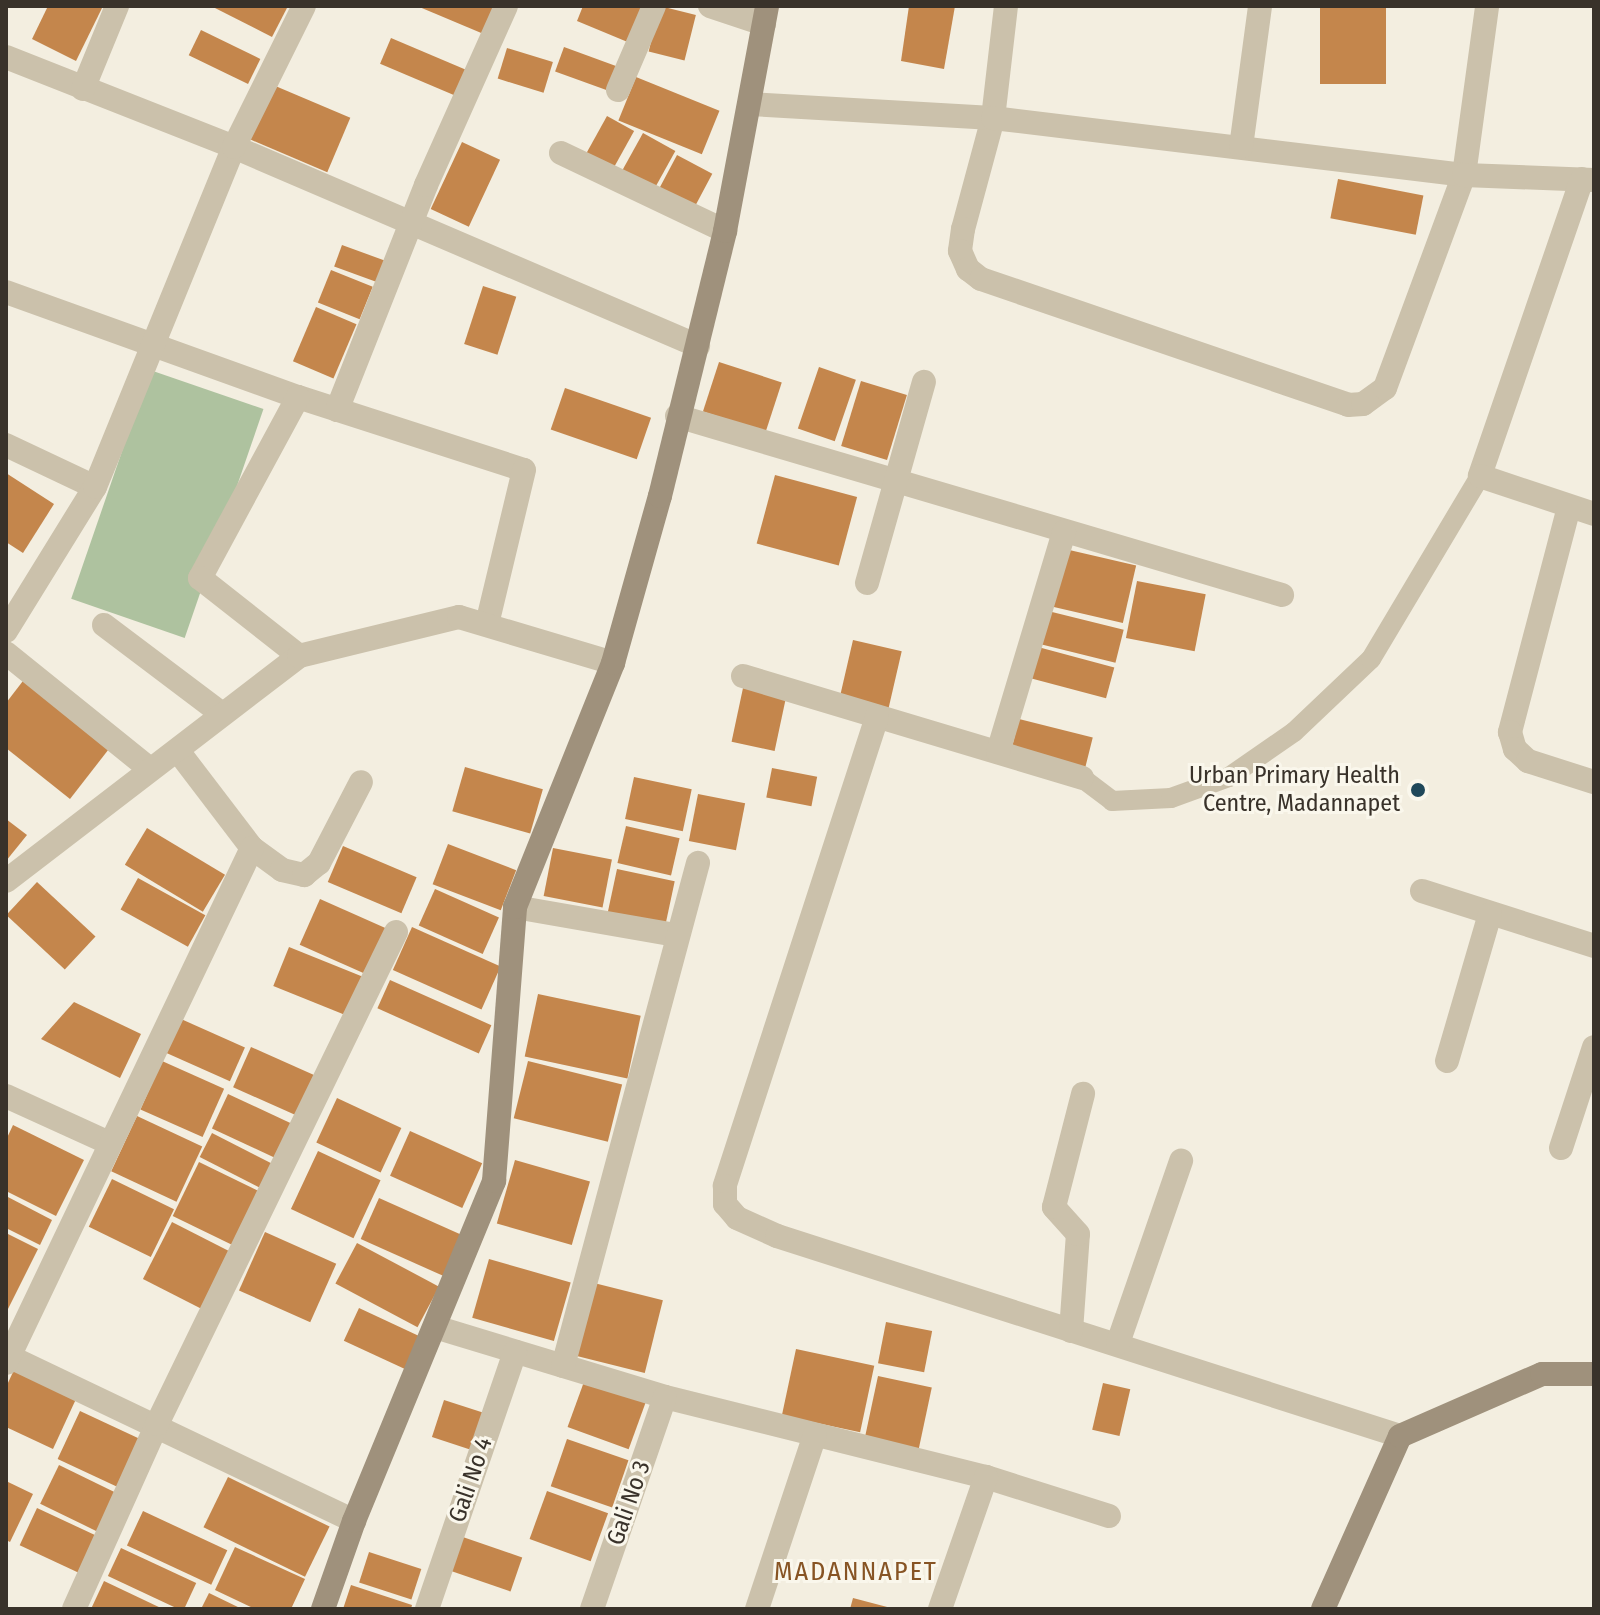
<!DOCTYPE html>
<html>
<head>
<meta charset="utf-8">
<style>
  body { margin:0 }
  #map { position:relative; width:1600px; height:1615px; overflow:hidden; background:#f3eee0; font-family:"Fira Sans Condensed",sans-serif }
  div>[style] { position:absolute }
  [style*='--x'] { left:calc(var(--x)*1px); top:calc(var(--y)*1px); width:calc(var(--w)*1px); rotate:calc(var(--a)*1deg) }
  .green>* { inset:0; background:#aec29f; transform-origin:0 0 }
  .building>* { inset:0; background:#c4864c; transform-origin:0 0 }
  .lane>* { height:20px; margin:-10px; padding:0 10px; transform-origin:10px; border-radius:10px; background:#cbc1ab }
  .street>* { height:24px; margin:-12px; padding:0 12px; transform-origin:12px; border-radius:12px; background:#cbc1ab }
  .secondary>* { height:24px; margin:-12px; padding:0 12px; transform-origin:12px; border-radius:12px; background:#9f917c }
  .dots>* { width:22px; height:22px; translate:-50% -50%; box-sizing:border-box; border:4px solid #faf7ec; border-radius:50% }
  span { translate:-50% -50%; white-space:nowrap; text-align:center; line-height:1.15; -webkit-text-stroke:6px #faf7ec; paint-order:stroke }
  .poi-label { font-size:24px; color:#39322a }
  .right { translate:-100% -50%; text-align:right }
  .street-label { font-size:24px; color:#39322a }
  .neighbourhood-label { font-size:26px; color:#875424; letter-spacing:2px }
  .frame { position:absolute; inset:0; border:8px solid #39322a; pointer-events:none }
</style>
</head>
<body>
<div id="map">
  <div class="green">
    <i style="left:150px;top:370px;width:120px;height:242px;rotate:19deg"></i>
  </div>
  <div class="building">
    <i style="clip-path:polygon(48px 6px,103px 6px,76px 61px,32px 39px)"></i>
    <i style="clip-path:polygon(211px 6px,288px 6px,272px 37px)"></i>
    <i style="clip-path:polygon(417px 6px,498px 6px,486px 35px)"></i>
    <i style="clip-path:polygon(583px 6px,644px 6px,630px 43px,577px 21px)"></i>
    <i style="left:660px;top:6px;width:37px;height:47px;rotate:14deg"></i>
    <i style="clip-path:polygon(909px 6px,955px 6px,944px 69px,901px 61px)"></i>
    <i style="left:1320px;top:6px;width:66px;height:78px"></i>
    <i style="left:201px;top:30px;width:66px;height:28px;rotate:26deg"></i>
    <i style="left:391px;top:38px;width:82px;height:28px;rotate:23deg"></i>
    <i style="left:564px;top:47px;width:56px;height:26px;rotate:20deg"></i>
    <i style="left:507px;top:48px;width:48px;height:32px;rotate:17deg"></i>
    <i style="left:636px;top:77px;width:90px;height:47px;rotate:22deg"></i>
    <i style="left:273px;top:85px;width:84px;height:59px;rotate:23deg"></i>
    <i style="left:607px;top:116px;width:31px;height:50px;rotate:29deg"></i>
    <i style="left:643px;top:133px;width:37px;height:50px;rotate:29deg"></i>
    <i style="left:462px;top:142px;width:42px;height:74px;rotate:25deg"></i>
    <i style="left:677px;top:155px;width:40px;height:43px;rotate:28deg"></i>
    <i style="left:1338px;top:179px;width:87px;height:40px;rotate:11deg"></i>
    <i style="left:342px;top:245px;width:46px;height:23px;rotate:20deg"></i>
    <i style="left:331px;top:270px;width:45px;height:35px;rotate:22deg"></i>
    <i style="left:483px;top:286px;width:35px;height:61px;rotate:18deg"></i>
    <i style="left:316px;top:307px;width:44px;height:59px;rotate:23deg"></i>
    <i style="left:719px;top:362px;width:66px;height:52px;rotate:18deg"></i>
    <i style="left:819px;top:367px;width:39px;height:65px;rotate:19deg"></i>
    <i style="left:861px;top:381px;width:48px;height:68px;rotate:17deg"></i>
    <i style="left:565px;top:388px;width:91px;height:44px;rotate:19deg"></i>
    <i style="clip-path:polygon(6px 473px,54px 504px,23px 553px,6px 542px)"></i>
    <i style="left:775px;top:475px;width:85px;height:71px;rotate:15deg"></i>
    <i style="left:1065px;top:549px;width:73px;height:59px;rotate:13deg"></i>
    <i style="left:1137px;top:581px;width:70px;height:58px;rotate:11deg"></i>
    <i style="left:1048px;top:611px;width:78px;height:34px;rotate:14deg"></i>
    <i style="left:853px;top:640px;width:50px;height:59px;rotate:13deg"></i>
    <i style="left:1038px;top:647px;width:79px;height:32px;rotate:15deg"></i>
    <i style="clip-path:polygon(26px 677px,112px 745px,70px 799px,6px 748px,6px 703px)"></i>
    <i style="left:743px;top:688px;width:44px;height:55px;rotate:12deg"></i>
    <i style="left:1019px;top:719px;width:76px;height:36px;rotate:14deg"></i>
    <i style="left:465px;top:767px;width:81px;height:46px;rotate:16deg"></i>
    <i style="left:772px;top:768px;width:46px;height:30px;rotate:11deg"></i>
    <i style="left:634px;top:777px;width:59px;height:43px;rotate:12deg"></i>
    <i style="left:698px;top:794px;width:48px;height:48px;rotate:11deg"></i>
    <i style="clip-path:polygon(6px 819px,27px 835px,6px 861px)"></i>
    <i style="left:626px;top:826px;width:55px;height:38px;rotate:13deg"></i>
    <i style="left:147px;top:828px;width:91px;height:43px;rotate:31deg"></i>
    <i style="left:448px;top:844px;width:73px;height:43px;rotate:21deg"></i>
    <i style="left:343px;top:846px;width:80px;height:39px;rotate:23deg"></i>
    <i style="left:553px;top:848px;width:60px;height:49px;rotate:11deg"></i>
    <i style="left:617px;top:869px;width:59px;height:45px;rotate:12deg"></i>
    <i style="left:138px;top:878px;width:77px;height:36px;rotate:29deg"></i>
    <i style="left:37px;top:882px;width:80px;height:45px;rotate:43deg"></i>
    <i style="left:435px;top:889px;width:70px;height:40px;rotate:24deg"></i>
    <i style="left:320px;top:899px;width:74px;height:50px;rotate:24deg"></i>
    <i style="left:412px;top:927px;width:97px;height:47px;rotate:24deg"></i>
    <i style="left:289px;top:947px;width:81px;height:42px;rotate:22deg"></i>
    <i style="left:390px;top:980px;width:111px;height:31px;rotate:24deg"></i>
    <i style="left:538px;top:994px;width:105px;height:64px;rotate:12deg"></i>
    <i style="clip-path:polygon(74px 1002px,141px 1034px,120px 1078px,41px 1039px)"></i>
    <i style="left:181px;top:1019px;width:70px;height:37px;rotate:24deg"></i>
    <i style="left:251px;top:1047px;width:72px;height:44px;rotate:24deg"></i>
    <i style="left:162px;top:1061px;width:68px;height:53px;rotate:24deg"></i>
    <i style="left:528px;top:1061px;width:97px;height:59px;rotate:14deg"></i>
    <i style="left:228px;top:1094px;width:77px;height:38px;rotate:25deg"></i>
    <i style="left:337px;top:1098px;width:71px;height:49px;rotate:25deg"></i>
    <i style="left:137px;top:1116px;width:72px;height:61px;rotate:25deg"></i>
    <i style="clip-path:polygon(13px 1125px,84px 1160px,56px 1216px,6px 1191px,6px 1140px)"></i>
    <i style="left:410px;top:1131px;width:79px;height:49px;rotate:24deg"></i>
    <i style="left:212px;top:1133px;width:72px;height:27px;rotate:27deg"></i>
    <i style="left:318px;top:1151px;width:69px;height:64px;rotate:25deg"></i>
    <i style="left:515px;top:1160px;width:78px;height:66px;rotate:16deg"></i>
    <i style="left:199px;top:1162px;width:75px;height:60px;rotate:26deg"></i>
    <i style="left:112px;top:1179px;width:69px;height:53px;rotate:26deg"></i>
    <i style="clip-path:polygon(6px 1196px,52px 1220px,40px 1245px,6px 1228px)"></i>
    <i style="left:379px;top:1198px;width:92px;height:45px;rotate:24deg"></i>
    <i style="left:172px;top:1222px;width:71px;height:64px;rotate:27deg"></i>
    <i style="left:265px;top:1232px;width:78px;height:64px;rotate:24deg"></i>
    <i style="clip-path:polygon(6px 1233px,38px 1249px,6px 1313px)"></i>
    <i style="left:357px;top:1243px;width:93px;height:46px;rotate:28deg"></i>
    <i style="left:489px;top:1259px;width:85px;height:61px;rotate:16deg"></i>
    <i style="left:594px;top:1283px;width:71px;height:75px;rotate:14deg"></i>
    <i style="left:359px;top:1308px;width:68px;height:36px;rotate:25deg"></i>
    <i style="left:886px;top:1322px;width:47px;height:42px;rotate:11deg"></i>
    <i style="left:796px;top:1349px;width:80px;height:68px;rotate:12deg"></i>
    <i style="clip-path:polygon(14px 1370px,76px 1399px,53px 1449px,6px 1427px,6px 1387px)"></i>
    <i style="left:878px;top:1376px;width:55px;height:65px;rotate:12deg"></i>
    <i style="left:585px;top:1379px;width:65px;height:51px;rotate:20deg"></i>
    <i style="left:1103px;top:1383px;width:28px;height:48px;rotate:13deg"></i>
    <i style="left:444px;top:1400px;width:44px;height:39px;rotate:18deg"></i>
    <i style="left:80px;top:1411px;width:71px;height:53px;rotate:25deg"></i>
    <i style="left:567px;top:1439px;width:65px;height:50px;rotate:19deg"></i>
    <i style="left:59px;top:1465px;width:69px;height:43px;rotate:26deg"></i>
    <i style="left:228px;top:1477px;width:113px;height:56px;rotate:26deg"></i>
    <i style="clip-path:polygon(6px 1481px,33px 1494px,10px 1542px,6px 1540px)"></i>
    <i style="left:547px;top:1491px;width:65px;height:51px;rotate:20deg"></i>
    <i style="left:37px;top:1508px;width:68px;height:41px;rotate:25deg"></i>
    <i style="left:143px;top:1511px;width:93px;height:38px;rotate:25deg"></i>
    <i style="left:457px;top:1535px;width:69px;height:36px;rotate:19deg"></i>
    <i style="clip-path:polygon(235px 1547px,305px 1579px,291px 1609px,255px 1609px,215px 1590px)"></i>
    <i style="left:121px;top:1548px;width:83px;height:31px;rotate:25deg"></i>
    <i style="left:369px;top:1552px;width:55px;height:32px;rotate:18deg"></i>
    <i style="clip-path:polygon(104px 1581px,163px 1609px,91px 1609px)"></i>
    <i style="clip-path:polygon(351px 1585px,412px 1605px,411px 1609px,343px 1609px)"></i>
    <i style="clip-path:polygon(209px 1593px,242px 1609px,201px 1609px)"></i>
    <i style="clip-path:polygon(853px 1598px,891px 1608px,890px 1609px,850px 1609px)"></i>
  </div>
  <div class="lane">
    <i style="--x:1082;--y:778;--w:38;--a:37"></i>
    <i style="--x:1112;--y:801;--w:59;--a:-2.9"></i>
    <i style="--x:1171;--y:798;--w:62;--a:-19.9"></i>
    <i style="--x:1229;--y:777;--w:79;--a:-34.7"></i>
    <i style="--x:1294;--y:732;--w:106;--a:-43.5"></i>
    <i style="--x:1371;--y:659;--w:213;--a:-59.2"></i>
  </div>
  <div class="street">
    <i style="--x:710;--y:6;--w:57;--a:18.4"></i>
    <i style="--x:1006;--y:6;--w:113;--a:96.6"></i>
    <i style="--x:993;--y:118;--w:115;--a:105.1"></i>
    <i style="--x:963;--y:229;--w:22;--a:98"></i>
    <i style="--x:960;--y:251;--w:20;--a:66"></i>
    <i style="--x:968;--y:269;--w:16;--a:38"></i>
    <i style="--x:981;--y:279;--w:388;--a:18.9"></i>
    <i style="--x:1348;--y:405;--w:15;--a:-4"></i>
    <i style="--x:1363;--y:404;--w:27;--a:-36"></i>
    <i style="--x:1385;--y:388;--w:227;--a:-69.7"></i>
    <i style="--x:1464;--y:175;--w:171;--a:-82.2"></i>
    <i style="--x:6;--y:57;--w:245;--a:21.5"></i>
    <i style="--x:234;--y:147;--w:505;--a:23.21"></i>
    <i style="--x:83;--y:89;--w:90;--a:-67.7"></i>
    <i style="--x:618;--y:90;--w:91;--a:-66.8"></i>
    <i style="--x:750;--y:104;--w:243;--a:3.3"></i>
    <i style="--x:993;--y:118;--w:474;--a:6.9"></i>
    <i style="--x:1464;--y:175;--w:130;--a:2.2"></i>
    <i style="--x:1241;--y:147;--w:142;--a:-82.3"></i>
    <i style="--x:561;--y:153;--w:182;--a:25.4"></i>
    <i style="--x:1582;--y:179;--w:314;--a:109"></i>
    <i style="--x:1480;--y:476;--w:120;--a:18.4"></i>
    <i style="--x:6;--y:292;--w:310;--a:19.8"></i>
    <i style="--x:298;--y:397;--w:237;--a:17.9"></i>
    <i style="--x:524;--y:470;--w:158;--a:103.5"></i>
    <i style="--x:298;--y:397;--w:206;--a:118.4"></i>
    <i style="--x:200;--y:578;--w:126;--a:38.2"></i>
    <i style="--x:337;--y:410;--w:242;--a:-68.4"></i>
    <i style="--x:426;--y:185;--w:196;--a:-65.9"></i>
    <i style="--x:677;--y:416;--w:631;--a:16.48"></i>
    <i style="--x:6;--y:445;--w:98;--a:25.3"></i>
    <i style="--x:1569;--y:507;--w:233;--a:104.7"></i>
    <i style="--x:1510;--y:732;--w:18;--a:74"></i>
    <i style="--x:1515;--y:749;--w:18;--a:43"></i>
    <i style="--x:1528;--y:761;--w:69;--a:17.7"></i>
    <i style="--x:867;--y:583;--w:209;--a:-74.2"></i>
    <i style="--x:104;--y:625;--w:148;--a:37"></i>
    <i style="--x:6;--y:631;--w:169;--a:-58.3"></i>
    <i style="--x:95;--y:487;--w:367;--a:-67.8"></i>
    <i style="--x:234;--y:147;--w:157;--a:-63.6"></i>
    <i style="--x:6;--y:653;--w:185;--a:38.9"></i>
    <i style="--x:743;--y:676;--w:354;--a:16.7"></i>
    <i style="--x:877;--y:717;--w:493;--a:108"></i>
    <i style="--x:725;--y:1186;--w:18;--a:90"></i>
    <i style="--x:725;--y:1204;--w:18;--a:49"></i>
    <i style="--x:737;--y:1218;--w:44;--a:24.2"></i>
    <i style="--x:777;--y:1236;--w:654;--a:17.8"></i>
    <i style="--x:178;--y:751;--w:122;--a:52.7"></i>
    <i style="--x:252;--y:848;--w:37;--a:36"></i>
    <i style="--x:282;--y:870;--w:23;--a:13"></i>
    <i style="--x:304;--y:875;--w:19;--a:-39"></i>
    <i style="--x:319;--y:863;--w:91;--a:-62.6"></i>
    <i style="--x:998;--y:752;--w:230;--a:-73.3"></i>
    <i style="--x:6;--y:881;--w:369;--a:-37.5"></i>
    <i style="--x:299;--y:656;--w:165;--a:-13.7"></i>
    <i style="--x:459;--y:617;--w:161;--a:16.6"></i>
    <i style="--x:1422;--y:891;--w:181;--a:17.7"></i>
    <i style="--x:515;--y:907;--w:163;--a:9.9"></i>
    <i style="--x:1447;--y:1061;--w:153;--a:-73.7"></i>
    <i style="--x:6;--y:1096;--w:113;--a:24.5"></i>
    <i style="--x:1561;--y:1148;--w:106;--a:-71.9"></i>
    <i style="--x:435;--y:1327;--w:240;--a:16.9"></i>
    <i style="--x:665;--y:1397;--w:331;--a:14"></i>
    <i style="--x:986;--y:1477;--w:129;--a:17.6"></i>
    <i style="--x:1071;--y:1331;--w:97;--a:-85.9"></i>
    <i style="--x:1078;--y:1234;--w:36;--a:-132"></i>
    <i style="--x:1054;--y:1207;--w:117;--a:-75.6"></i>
    <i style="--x:1118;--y:1343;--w:193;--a:-70.9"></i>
    <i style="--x:6;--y:1355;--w:386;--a:25.5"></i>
    <i style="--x:6;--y:1363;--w:571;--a:-64.47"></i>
    <i style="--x:563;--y:1366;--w:521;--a:-74.98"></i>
    <i style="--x:74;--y:1609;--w:203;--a:-65.8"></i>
    <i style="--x:157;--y:1424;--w:547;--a:-64.09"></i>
    <i style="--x:427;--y:1609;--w:272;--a:-71.1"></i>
    <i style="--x:592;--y:1609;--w:224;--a:-71"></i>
    <i style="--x:757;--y:1609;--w:183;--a:-71.6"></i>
    <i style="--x:940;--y:1609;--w:140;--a:-70.8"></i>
  </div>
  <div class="secondary">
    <i style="--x:323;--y:1609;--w:93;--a:-70.6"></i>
    <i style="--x:354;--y:1521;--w:368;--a:-67.6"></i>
    <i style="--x:494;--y:1181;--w:275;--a:-85.6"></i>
    <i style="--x:515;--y:907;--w:263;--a:-68.1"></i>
    <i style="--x:613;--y:663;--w:173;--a:-74.3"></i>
    <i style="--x:660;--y:496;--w:273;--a:-76.2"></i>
    <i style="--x:725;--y:231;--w:229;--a:-79.4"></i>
    <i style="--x:1323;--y:1609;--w:189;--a:-66"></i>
    <i style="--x:1400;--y:1436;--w:155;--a:-23.6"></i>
    <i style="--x:1542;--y:1374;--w:52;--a:0"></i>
  </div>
  <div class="dots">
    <i style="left:1418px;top:790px;background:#20485a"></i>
  </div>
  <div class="poi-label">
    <span class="right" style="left:1400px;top:790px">Urban Primary Health<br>Centre, Madannapet</span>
  </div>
  <div class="street-label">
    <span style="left:471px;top:1480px;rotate:-71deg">Gali No 4</span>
    <span style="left:629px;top:1503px;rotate:-71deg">Gali No 3</span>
  </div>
  <div class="neighbourhood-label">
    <span style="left:856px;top:1572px">MADANNAPET</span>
  </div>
  <div class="frame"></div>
</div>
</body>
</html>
